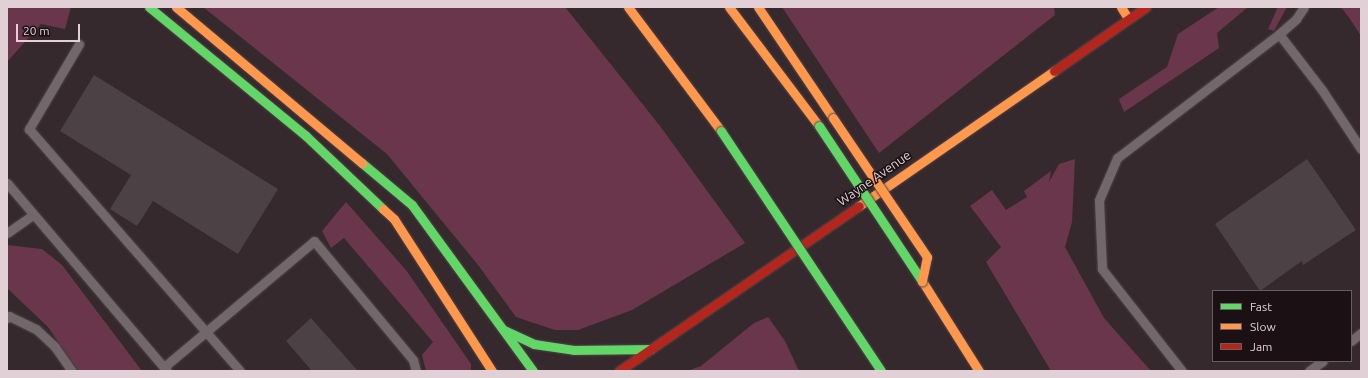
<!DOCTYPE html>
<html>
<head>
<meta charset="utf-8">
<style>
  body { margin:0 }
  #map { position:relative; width:1368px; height:378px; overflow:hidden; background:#36292d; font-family:Ubuntu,sans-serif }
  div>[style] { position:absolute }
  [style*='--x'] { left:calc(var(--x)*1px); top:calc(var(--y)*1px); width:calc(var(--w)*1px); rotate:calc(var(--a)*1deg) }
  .green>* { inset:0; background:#6a364b }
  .building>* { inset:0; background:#4c4144 }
  .roads { filter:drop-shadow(0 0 1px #504448) drop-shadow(0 0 1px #504448) }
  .lane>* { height:9px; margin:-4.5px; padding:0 4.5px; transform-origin:4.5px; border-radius:4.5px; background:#72676b }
  .fast>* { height:9px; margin:-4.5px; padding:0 4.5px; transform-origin:4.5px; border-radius:4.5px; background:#63d668 }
  .slow>* { height:9px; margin:-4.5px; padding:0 4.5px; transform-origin:4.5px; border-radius:4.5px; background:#ff974d }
  .jam>* { height:9px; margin:-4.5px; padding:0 4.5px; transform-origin:4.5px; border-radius:4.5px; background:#b3261e }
  .bridges { filter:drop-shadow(0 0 1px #504448) drop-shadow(0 0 1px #504448) }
  .fast-bridge>* { height:9px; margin:-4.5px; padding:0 4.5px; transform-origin:4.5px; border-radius:4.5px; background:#63d668 }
  .slow-bridge>* { height:9px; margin:-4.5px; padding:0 4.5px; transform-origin:4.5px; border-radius:4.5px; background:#ff974d }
  span { translate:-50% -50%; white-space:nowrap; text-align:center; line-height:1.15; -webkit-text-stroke:3px #1b1014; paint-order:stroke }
  .street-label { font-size:13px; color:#e1d0d6 }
  .frame { position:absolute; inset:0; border:8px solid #e1d0d6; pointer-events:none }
  .legend { position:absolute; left:1212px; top:290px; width:140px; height:72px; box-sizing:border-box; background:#1b1014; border:1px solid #6a5d62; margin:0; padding:5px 7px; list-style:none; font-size:12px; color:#e1d0d6 }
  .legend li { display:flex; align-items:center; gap:8px; height:20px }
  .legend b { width:20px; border:1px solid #6a5d62 }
  .scale { position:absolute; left:16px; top:24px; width:64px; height:18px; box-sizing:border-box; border:2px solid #e1d0d6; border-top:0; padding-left:5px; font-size:12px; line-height:14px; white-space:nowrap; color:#e1d0d6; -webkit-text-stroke:3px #1b1014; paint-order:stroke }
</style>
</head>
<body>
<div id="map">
  <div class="green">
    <i style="clip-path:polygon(7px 7px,71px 7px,65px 29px,41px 24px,7px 62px)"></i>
    <i style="clip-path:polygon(203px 7px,565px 7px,660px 126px,745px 243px,632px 310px,578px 330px,555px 330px,516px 317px,478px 265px,387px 154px)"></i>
    <i style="clip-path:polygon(782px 7px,1054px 7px,1055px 15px,879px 153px)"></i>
    <i style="clip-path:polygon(1219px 7px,1248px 7px,1217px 33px,1219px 48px,1124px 112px,1119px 99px,1167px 67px,1178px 34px)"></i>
    <i style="clip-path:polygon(1278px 7px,1287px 7px,1274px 31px,1268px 29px)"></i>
    <i style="clip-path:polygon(1341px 7px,1361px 7px,1361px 36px,1350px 19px)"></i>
    <i style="clip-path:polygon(1075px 159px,1072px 222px,1065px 247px,1104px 318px,1151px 371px,1051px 371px,986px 262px,1001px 247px,970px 206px,992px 190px,1006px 210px,1027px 197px,1024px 191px,1051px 171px,1049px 182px,1059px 164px)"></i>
    <i style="clip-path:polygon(346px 202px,406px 270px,471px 364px,471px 371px,426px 371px,422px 355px,433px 342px,344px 238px,331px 248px,322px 231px)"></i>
    <i style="clip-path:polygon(7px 245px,42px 249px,62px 265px,142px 371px,78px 371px,48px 327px,7px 288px)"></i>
    <i style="clip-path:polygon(768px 317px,785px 341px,799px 371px,687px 371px,701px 366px,754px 323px)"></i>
  </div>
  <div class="building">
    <i style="clip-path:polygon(94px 75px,278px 189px,238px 254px,153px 201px,137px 226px,110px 209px,131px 175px,60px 131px)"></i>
    <i style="clip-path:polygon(1307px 159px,1356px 230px,1303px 265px,1302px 261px,1260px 291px,1215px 224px)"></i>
    <i style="clip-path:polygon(311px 318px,358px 371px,312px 371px,286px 341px)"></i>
  </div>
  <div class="roads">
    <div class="lane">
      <i style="--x:1279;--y:34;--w:71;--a:52.5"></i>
      <i style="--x:1322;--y:90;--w:71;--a:56.5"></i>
      <i style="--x:79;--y:44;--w:99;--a:120.5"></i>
      <i style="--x:29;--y:129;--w:321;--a:48.9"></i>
      <i style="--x:7;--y:183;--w:247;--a:49.6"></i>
      <i style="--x:7;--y:233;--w:32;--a:-35"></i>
      <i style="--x:7;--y:318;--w:3;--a:-45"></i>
      <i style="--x:9;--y:316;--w:30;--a:26"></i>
      <i style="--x:36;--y:329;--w:26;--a:43"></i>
      <i style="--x:55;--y:347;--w:29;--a:55"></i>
      <i style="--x:1351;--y:341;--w:13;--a:-39"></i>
      <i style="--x:164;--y:367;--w:196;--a:-40"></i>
      <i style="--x:314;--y:241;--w:155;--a:50.2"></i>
      <i style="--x:413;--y:360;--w:11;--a:75"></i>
      <i style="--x:1182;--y:371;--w:130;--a:-128.1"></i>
      <i style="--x:1102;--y:269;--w:69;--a:-92.5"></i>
      <i style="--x:1099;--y:200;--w:46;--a:-66.8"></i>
      <i style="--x:1117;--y:158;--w:204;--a:-37.4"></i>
      <i style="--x:1279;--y:34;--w:23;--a:-41"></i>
      <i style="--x:1296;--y:19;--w:14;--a:-56"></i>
      <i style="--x:1309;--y:371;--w:17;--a:-36"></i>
    </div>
    <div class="fast">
      <i style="--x:149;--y:7;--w:202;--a:39.4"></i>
      <i style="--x:305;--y:135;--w:108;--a:43.5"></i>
      <i style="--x:362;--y:163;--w:65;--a:40"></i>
      <i style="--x:412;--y:205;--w:205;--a:53.9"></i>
      <i style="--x:504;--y:330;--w:33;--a:25"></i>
      <i style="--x:534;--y:344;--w:40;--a:8.5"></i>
      <i style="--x:574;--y:350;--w:77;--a:-0.7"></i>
    </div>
    <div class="slow">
      <i style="--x:176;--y:7;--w:243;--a:40"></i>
      <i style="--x:628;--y:7;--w:155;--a:53.1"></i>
      <i style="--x:729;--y:7;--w:149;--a:52.9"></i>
      <i style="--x:758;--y:7;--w:134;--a:56"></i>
      <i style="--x:1121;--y:7;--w:13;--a:58"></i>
      <i style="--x:859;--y:206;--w:237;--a:-34.7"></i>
      <i style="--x:383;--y:209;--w:15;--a:42"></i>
      <i style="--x:394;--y:219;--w:181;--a:57.2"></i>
      <i style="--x:922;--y:281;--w:107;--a:57.7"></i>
    </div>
    <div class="jam">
      <i style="--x:1054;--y:71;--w:112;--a:-34.8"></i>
      <i style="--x:619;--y:371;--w:291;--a:-34.5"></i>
    </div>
  </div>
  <div class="bridges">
    <div class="fast-bridge">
      <i style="--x:819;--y:126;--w:186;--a:56.4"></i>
      <i style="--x:721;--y:131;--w:288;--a:56.3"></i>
    </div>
    <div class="slow-bridge">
      <i style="--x:833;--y:118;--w:168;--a:55.9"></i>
      <i style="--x:927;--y:257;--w:25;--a:102"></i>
    </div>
  </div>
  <div class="street-label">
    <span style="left:874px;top:178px;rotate:-35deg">Wayne Avenue</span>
  </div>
  <div class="frame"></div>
  <ul class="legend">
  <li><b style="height:5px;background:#63d668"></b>Fast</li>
  <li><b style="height:5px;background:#ff974d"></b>Slow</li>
  <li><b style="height:5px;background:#b3261e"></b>Jam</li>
  </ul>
  <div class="scale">20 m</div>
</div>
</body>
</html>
